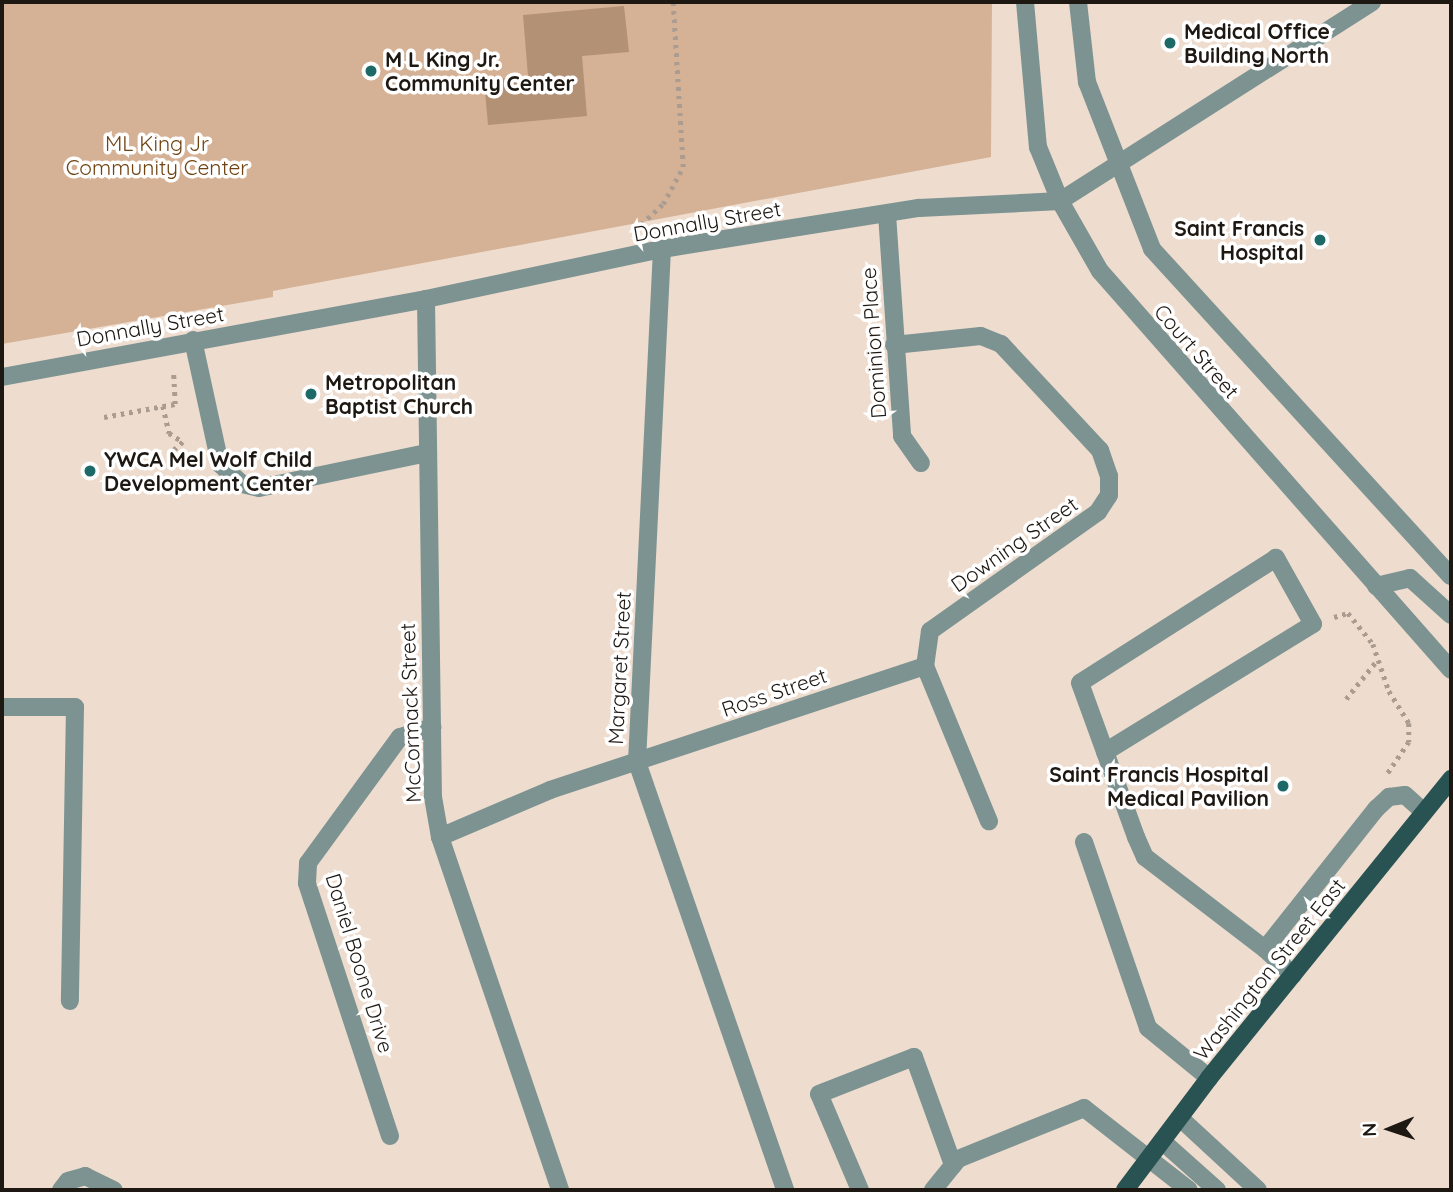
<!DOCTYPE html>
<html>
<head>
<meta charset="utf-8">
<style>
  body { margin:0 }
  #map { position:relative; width:1453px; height:1192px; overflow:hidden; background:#eedcce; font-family:Quicksand,sans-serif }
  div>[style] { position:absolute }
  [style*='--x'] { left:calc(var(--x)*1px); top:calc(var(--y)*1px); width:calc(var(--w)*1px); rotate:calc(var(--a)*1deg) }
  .green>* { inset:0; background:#d5b296 }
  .water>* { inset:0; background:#b29174 }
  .path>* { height:4.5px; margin-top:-2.25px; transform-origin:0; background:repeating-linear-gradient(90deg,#ab9c91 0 3.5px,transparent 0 8.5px) }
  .minor>* { height:18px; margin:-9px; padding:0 9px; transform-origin:9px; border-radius:9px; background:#7c9392 }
  .major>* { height:18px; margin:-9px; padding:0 9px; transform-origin:9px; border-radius:9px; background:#285352 }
  .dots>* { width:19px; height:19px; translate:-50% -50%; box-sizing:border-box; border:4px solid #fff; border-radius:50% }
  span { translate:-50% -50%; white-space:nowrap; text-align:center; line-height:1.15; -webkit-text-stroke:7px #fff; paint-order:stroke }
  .poi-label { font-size:21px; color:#1e1813; font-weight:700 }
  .left { translate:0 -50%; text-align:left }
  .right { translate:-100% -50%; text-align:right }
  .park-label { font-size:21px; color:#704313 }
  .street-label { font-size:21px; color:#1e1813 }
  .frame { position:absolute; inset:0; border:4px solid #1e1813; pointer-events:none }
  .north { position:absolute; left:1355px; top:1094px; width:70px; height:70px; -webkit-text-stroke:5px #fff; paint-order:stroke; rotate:268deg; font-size:19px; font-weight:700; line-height:28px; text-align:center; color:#1e1813 }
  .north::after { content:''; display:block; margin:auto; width:24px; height:32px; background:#1e1813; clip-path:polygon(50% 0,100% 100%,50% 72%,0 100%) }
</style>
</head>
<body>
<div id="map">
  <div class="green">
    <i style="clip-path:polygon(2px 2px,992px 2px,991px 157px,273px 291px,273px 297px,2px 344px)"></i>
  </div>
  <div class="water">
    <i style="clip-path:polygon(624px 6px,629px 52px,582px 56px,587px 116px,488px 125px,484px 80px,528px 76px,523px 15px)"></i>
  </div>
  <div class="path">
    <i style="--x:635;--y:230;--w:38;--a:-43"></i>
    <i style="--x:663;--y:204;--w:42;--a:-61.6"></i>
    <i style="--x:683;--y:167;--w:165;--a:-93.5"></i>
    <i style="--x:163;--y:406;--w:28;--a:77"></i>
    <i style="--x:169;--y:433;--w:17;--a:33"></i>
    <i style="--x:183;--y:442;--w:12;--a:138"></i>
    <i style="--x:104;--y:417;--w:72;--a:-10.4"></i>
    <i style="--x:175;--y:404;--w:34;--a:-93"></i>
    <i style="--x:1334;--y:617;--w:15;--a:-16"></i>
    <i style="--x:1348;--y:613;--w:40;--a:51"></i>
    <i style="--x:1373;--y:644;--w:50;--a:71.2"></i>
    <i style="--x:1389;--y:691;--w:38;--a:58"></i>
    <i style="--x:1409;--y:723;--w:19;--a:90"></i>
    <i style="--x:1409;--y:742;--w:41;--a:124.1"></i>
    <i style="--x:1346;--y:699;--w:51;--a:-51.3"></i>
  </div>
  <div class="minor">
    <i style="--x:1025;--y:2;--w:146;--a:84.9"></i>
    <i style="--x:1038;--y:147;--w:58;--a:67.8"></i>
    <i style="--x:1060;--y:201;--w:81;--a:60.3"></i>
    <i style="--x:1100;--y:271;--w:531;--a:48.66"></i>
    <i style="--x:1078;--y:2;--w:81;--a:83.6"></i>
    <i style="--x:1087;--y:82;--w:179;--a:68.7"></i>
    <i style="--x:1152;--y:249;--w:443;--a:47.6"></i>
    <i style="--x:887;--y:214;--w:223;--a:86.1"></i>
    <i style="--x:902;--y:436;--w:33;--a:55"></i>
    <i style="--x:662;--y:249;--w:514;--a:92.79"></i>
    <i style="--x:637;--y:762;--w:453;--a:70.9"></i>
    <i style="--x:426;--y:299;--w:498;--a:89.2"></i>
    <i style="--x:433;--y:797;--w:41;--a:80.1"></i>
    <i style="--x:440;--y:837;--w:373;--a:71.2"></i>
    <i style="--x:193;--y:340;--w:127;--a:77.7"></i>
    <i style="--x:220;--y:464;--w:30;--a:42"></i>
    <i style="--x:242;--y:484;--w:17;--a:13"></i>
    <i style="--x:259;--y:488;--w:172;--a:-11.8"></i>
    <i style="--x:894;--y:345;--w:87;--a:-5.9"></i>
    <i style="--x:981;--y:336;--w:22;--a:22"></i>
    <i style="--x:1001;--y:344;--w:145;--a:47"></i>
    <i style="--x:1100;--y:450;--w:28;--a:71"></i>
    <i style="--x:1109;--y:476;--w:19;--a:90"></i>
    <i style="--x:1109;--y:495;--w:20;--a:123"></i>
    <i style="--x:1098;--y:512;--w:206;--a:144.7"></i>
    <i style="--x:930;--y:631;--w:35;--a:98"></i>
    <i style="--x:925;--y:666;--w:168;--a:67.6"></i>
    <i style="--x:2;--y:377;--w:431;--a:-10.4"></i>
    <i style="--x:426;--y:299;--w:241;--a:-12"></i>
    <i style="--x:662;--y:249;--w:260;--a:-9.1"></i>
    <i style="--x:919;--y:208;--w:141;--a:-2.8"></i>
    <i style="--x:1060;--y:201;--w:370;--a:-32.5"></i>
    <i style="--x:1376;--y:586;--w:35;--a:-13"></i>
    <i style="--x:1410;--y:578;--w:55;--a:42.1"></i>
    <i style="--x:2;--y:707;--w:73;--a:0"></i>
    <i style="--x:75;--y:707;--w:294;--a:91"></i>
    <i style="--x:1105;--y:752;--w:244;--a:-31.6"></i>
    <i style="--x:1313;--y:624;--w:76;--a:-119.3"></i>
    <i style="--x:1276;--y:558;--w:232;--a:147.5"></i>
    <i style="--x:1080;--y:683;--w:164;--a:70"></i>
    <i style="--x:1136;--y:837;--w:22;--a:66"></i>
    <i style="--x:1145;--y:857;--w:151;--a:37.5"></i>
    <i style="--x:440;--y:837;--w:120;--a:-23.1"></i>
    <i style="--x:550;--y:790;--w:395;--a:-18.3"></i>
    <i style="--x:1084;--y:842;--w:197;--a:71"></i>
    <i style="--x:1148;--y:1028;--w:79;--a:39.3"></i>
    <i style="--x:1293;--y:975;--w:38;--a:-137"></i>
    <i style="--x:1265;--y:949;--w:179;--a:-51.6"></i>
    <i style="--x:1376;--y:809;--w:18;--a:-43"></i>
    <i style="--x:1389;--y:797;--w:16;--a:-7"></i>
    <i style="--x:1405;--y:795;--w:25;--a:42"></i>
    <i style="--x:1180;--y:1118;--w:106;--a:42.7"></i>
    <i style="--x:390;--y:1136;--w:266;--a:-108.2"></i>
    <i style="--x:307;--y:883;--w:20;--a:-87"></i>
    <i style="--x:308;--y:863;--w:156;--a:-53.9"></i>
    <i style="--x:400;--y:737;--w:34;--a:-17"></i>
    <i style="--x:1162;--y:1141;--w:74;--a:41.7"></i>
    <i style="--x:61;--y:1190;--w:11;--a:-52"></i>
    <i style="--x:68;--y:1181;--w:18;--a:-16"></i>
    <i style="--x:85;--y:1176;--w:32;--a:26"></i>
    <i style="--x:860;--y:1190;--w:104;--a:-113.1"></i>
    <i style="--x:819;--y:1094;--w:102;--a:-21.3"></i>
    <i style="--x:914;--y:1057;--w:115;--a:70.1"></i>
    <i style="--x:933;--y:1190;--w:40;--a:-51"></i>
    <i style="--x:958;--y:1159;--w:136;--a:-22"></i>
    <i style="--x:1084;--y:1108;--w:133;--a:38"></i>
  </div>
  <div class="major">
    <i style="--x:1125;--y:1190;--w:140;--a:-53.1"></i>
    <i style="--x:1209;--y:1078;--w:385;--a:-51"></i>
  </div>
  <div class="dots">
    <i style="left:1170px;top:43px;background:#1c6968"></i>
    <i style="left:371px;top:71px;background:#1c6968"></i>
    <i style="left:1320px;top:240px;background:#1c6968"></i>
    <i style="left:311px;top:394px;background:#1c6968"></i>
    <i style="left:90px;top:471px;background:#1c6968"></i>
    <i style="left:1283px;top:786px;background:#1c6968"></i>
  </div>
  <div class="poi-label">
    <span class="left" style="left:1184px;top:43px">Medical Office<br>Building North</span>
    <span class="left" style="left:385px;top:71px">M L King Jr.<br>Community Center</span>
    <span class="right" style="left:1304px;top:240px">Saint Francis<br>Hospital</span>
    <span class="left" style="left:325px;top:394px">Metropolitan<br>Baptist Church</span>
    <span class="left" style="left:104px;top:471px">YWCA Mel Wolf Child<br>Development Center</span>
    <span class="right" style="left:1269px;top:786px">Saint Francis Hospital<br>Medical Pavilion</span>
  </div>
  <div class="park-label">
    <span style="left:157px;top:155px">ML King Jr<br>Community Center</span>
  </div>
  <div class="street-label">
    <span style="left:707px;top:221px;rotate:-10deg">Donnally Street</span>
    <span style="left:150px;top:326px;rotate:-10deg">Donnally Street</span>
    <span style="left:873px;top:343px;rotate:-94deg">Dominion Place</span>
    <span style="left:1197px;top:351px;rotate:49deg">Court Street</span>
    <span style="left:1014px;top:544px;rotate:-35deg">Downing Street</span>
    <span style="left:619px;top:668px;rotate:-87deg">Margaret Street</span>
    <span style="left:774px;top:692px;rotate:-19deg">Ross Street</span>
    <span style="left:410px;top:713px;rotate:-92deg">McCormack Street</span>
    <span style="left:360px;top:963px;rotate:73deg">Daniel Boone Drive</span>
    <span style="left:1269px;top:969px;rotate:-51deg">Washington Street East</span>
  </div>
  <div class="frame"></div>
  <div class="north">N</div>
</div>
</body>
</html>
